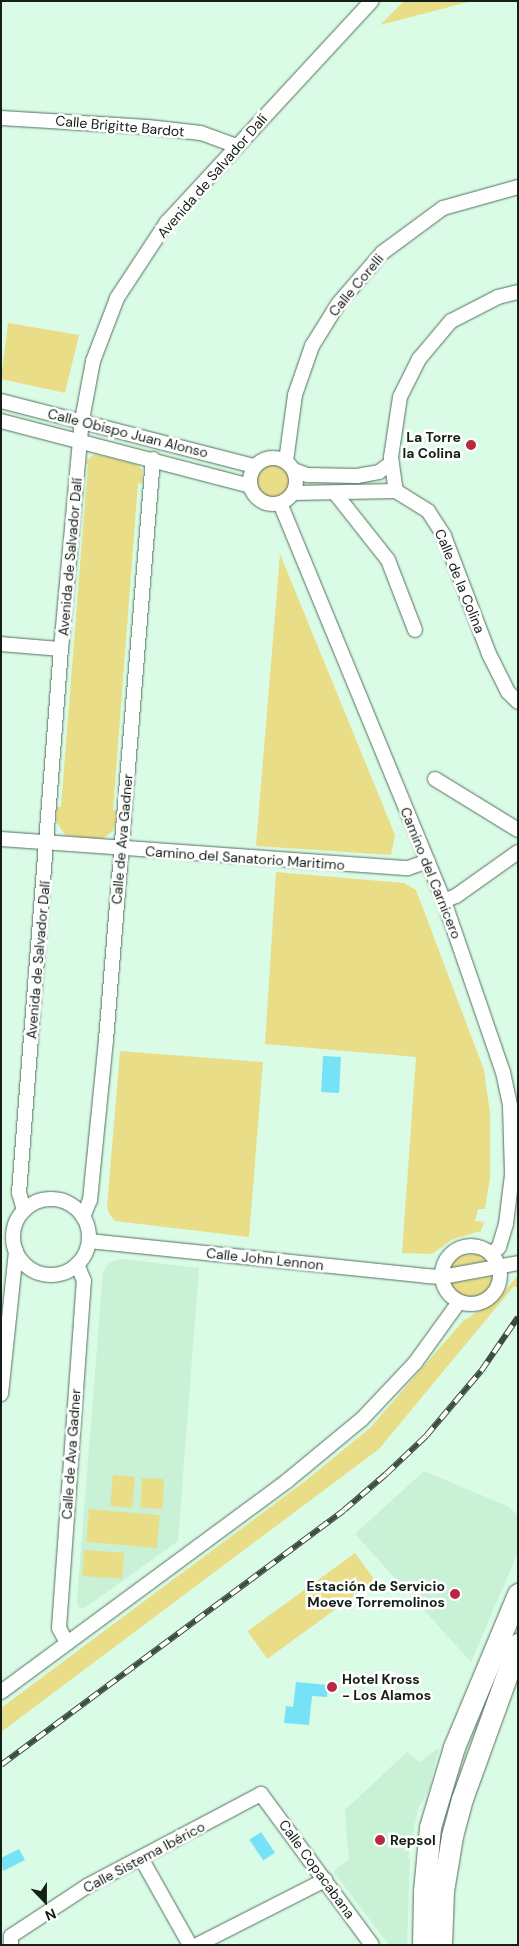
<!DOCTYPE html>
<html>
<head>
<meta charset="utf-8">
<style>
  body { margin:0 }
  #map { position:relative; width:519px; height:1946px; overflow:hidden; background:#dafbe5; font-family:"DM Sans",sans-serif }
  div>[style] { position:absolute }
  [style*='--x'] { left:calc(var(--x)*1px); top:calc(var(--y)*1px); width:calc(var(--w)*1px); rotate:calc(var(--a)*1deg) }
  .built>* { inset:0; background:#c8f1d6 }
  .green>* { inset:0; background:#e9dd88; transform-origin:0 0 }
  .round { border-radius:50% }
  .water>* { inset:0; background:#76e2f7; transform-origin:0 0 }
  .roads { filter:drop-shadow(0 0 1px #53705d) drop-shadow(0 0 1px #53705d) }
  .minor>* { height:14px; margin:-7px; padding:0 7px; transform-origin:7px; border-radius:7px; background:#fff }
  .minor>.ring { margin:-7px; padding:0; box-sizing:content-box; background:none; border:14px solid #fff; border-radius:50% }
  .primary>* { height:21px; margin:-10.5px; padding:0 10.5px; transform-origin:10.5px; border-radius:10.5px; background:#fff }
  .rail>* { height:5.5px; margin-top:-2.75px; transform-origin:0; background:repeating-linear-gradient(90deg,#fff 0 11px,#3d4d42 0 22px); box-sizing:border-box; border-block:1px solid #3d4d42 }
  .dots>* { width:14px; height:14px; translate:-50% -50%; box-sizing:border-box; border:2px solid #fff; border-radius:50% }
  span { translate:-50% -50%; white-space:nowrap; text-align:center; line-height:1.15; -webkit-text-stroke:5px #fff; paint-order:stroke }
  .street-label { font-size:14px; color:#131f17 }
  .poi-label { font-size:14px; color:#131f17; font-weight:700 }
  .right { translate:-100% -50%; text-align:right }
  .left { translate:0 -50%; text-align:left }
  .frame { position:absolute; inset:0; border:2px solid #131f17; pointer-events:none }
  .north { position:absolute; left:20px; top:1876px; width:50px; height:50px; -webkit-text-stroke:4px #fff; paint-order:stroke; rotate:158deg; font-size:14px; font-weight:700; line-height:20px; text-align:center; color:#131f17 }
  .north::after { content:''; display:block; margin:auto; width:18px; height:22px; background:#131f17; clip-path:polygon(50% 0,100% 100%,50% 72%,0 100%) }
</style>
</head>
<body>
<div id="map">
  <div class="built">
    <i style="clip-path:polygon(121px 1259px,199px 1268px,178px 1541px,83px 1609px,78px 1607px,77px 1600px,103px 1272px,109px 1263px)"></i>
    <i style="clip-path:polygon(424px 1471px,507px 1506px,518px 1515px,518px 1552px,471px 1662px,355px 1534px)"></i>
    <i style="clip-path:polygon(439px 1748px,428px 1792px,418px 1808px,408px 1858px,410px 1859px,407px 1945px,389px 1945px,333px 1871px,349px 1860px,345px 1810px,407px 1752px,419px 1762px)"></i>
  </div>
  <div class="green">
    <i style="clip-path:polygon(404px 1px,472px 1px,380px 25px)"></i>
    <i style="clip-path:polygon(8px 323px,79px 335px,65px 393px,1px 379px)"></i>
    <i style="clip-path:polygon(94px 454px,135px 464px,143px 470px,142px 484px,138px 483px,113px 810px,118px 811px,113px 831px,102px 839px,66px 836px,57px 823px,56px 807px,61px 807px,88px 464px,85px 463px)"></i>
    <i class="round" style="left:256px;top:463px;width:34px;height:34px"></i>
    <i style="clip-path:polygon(280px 554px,395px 835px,391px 855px,256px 846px)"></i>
    <i style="clip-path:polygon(276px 872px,404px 883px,416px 890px,484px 1070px,490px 1113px,490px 1178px,485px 1209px,478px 1209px,475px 1221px,484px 1222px,481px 1231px,453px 1239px,432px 1254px,402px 1253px,416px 1057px,265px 1044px)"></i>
    <i style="clip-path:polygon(120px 1051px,263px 1062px,249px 1237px,115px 1221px,110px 1215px,107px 1208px)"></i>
    <i style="clip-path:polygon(478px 1254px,492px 1260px,447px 1268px,461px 1255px)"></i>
    <i style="clip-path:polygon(498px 1275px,490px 1289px,476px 1297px,461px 1296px,448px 1284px)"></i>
    <i style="clip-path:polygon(518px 1275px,518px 1288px,514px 1286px,379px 1449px,1px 1732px,1px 1708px,304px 1482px,370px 1428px,463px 1321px,498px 1299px)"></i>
    <i style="left:113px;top:1475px;width:22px;height:31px;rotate:5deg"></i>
    <i style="left:142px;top:1478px;width:22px;height:30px;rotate:3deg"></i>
    <i style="left:89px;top:1509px;width:71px;height:33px;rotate:5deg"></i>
    <i style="left:84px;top:1550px;width:40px;height:26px;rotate:4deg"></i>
    <i style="left:355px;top:1553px;width:34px;height:133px;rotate:54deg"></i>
  </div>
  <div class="water">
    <i style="left:323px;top:1056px;width:18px;height:36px;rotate:3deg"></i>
    <i style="clip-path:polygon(296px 1682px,328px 1685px,327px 1697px,312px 1696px,309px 1725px,284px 1723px,286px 1706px,293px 1707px)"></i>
    <i style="left:261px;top:1832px;width:25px;height:14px;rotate:56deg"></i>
    <i style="clip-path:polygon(19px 1849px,25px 1860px,3px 1871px,1px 1858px)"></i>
  </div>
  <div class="roads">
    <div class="minor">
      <i style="--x:1;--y:118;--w:147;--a:3.5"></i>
      <i style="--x:148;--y:127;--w:53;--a:6.5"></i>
      <i style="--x:201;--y:133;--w:38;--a:20"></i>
      <i style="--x:518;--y:292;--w:21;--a:166"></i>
      <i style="--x:498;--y:297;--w:53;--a:152.9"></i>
      <i style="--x:451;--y:321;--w:50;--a:130.1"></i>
      <i style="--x:419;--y:359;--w:42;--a:116.6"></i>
      <i style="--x:400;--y:397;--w:61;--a:98.5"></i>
      <i style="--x:391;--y:457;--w:34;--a:82"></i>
      <i style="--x:396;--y:491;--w:38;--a:32"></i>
      <i style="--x:428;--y:511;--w:30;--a:57"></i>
      <i style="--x:444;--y:536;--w:126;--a:69.1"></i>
      <i style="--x:489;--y:654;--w:42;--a:63.4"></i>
      <i style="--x:508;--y:692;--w:14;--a:45"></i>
      <i style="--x:1;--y:401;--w:262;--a:14.4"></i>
      <i style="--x:1;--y:421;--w:257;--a:14.6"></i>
      <i class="ring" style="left:250px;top:458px;width:32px;height:32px"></i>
      <i style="--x:286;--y:461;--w:67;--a:-82.2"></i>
      <i style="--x:295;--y:395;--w:52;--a:-70.9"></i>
      <i style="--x:312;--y:346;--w:49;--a:-58.2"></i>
      <i style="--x:338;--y:304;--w:67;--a:-49.2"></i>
      <i style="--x:382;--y:253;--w:76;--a:-36.4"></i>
      <i style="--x:443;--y:208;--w:78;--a:-15.6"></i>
      <i style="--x:294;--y:470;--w:14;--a:21"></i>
      <i style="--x:307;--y:475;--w:50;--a:1.1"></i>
      <i style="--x:357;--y:476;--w:22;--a:-10"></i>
      <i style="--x:379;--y:472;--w:15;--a:-37"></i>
      <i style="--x:293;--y:493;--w:103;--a:-1.1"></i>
      <i style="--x:335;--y:493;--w:85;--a:51.7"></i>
      <i style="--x:388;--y:560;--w:75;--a:68.9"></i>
      <i style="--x:280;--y:503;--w:430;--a:67.6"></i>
      <i style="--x:444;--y:901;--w:181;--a:71"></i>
      <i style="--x:503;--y:1072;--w:35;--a:78"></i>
      <i style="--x:510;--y:1106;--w:69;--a:88.3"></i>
      <i style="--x:512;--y:1175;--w:49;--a:97"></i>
      <i style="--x:506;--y:1224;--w:24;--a:107"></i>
      <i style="--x:499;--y:1247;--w:11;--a:135"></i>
      <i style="--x:1;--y:644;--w:60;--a:4.8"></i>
      <i style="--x:435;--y:779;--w:97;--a:31.6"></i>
      <i style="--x:1;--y:839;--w:408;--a:4.1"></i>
      <i style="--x:408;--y:868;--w:21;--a:-19"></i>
      <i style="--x:444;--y:901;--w:13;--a:-23"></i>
      <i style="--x:456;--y:896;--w:76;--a:-35.4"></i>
      <i class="ring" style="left:13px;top:1199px;width:62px;height:62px"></i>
      <i style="--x:24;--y:1210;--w:18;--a:-106"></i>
      <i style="--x:19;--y:1193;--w:546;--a:-85.59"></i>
      <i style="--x:61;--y:649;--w:230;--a:-84.8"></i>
      <i style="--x:82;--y:420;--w:60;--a:-79.4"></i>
      <i style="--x:93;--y:361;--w:67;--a:-69.1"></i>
      <i style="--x:117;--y:298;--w:91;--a:-56.7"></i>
      <i style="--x:167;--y:222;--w:301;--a:-47.2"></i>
      <i style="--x:83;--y:1217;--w:18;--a:-68"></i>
      <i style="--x:90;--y:1200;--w:161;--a:-84.3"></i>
      <i style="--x:106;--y:1040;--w:583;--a:-85.38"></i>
      <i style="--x:89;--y:1241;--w:339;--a:5.9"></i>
      <i style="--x:426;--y:1276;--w:16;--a:4"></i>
      <i style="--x:442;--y:1277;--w:77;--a:-10.4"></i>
      <i class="ring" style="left:442px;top:1246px;width:44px;height:44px"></i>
      <i style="--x:1;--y:1394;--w:144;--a:-84"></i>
      <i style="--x:67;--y:1643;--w:17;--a:-118"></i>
      <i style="--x:59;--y:1628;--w:348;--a:-85.9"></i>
      <i style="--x:84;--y:1281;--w:18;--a:-112"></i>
      <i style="--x:1;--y:1692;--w:355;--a:-36.4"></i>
      <i style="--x:287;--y:1481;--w:97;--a:-39.6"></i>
      <i style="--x:362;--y:1419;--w:77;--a:-46.6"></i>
      <i style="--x:415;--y:1363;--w:75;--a:-54.2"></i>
      <i style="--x:141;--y:1858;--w:100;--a:60.6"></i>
      <i style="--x:11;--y:1945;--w:9;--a:-90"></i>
      <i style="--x:11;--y:1936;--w:91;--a:-33.3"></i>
      <i style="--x:87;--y:1886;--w:197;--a:-27.9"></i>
      <i style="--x:261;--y:1794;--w:187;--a:53.7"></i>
      <i style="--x:197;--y:1945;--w:144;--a:-26.9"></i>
    </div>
    <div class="primary">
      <i style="--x:423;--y:1945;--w:54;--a:-88.9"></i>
      <i style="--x:424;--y:1891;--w:64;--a:-84.6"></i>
      <i style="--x:430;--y:1827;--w:84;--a:-73.3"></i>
      <i style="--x:454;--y:1747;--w:166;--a:-67.3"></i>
      <i style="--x:441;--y:1945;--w:54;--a:-87.9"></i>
      <i style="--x:443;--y:1891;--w:56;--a:-80.7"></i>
      <i style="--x:452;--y:1836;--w:38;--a:-75"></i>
      <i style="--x:462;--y:1799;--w:165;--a:-70.1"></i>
    </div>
  </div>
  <div class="rail">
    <i style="--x:1;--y:1765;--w:427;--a:-36.6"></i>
    <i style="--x:344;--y:1510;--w:55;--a:-40.6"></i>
    <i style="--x:386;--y:1474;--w:55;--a:-43.5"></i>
    <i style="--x:426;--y:1436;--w:85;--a:-49.8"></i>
    <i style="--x:481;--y:1371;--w:65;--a:-55.6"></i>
  </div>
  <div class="dots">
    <i style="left:471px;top:445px;background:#ba2840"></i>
    <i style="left:455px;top:1594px;background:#ba2840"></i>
    <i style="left:332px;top:1687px;background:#ba2840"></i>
    <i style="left:380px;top:1840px;background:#ba2840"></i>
  </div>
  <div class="street-label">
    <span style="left:120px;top:126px;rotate:5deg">Calle Brigitte Bardot</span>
    <span style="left:212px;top:176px;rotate:-49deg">Avenida de Salvador Dalí</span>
    <span style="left:356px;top:285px;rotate:-50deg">Calle Corelli</span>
    <span style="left:128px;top:433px;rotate:14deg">Calle Obispo Juan Alonso</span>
    <span style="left:70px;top:557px;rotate:-85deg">Avenida de Salvador Dalí</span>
    <span style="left:460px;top:581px;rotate:68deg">Calle de la Colina</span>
    <span style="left:122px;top:839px;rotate:-85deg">Calle de Ava Gadner</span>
    <span style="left:245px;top:858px;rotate:4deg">Camino del Sanatorio Maritimo</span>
    <span style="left:431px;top:873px;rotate:68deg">Camino del Carnicero</span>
    <span style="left:38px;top:960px;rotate:-85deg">Avenida de Salvador Dalí</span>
    <span style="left:265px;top:1259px;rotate:6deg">Calle John Lennon</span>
    <span style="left:71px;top:1454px;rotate:-86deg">Calle de Ava Gadner</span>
    <span style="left:144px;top:1857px;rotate:-28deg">Calle Sistema Ibérico</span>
    <span style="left:317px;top:1869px;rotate:54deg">Calle Copacabana</span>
  </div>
  <div class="poi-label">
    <span class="right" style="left:461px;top:445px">La Torre<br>la Colina</span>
    <span class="right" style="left:445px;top:1594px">Estación de Servicio<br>Moeve Torremolinos</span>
    <span class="left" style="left:342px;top:1687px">Hotel Kross<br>- Los Alamos</span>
    <span class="left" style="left:390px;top:1840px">Repsol</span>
  </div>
  <div class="frame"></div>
  <div class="north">N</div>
</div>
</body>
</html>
